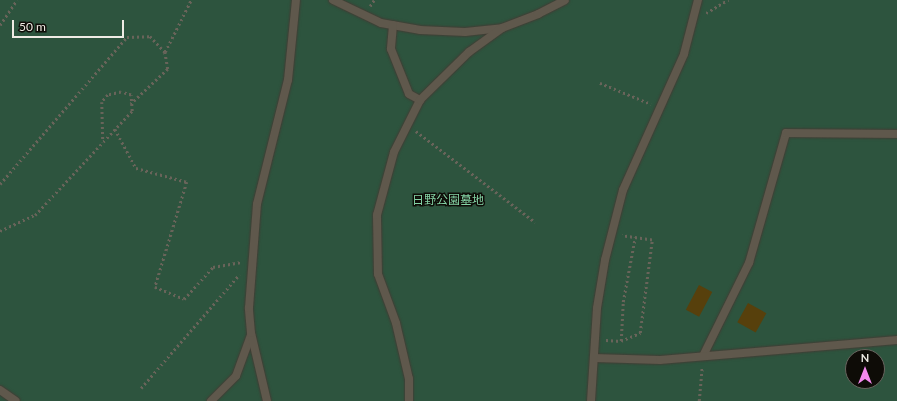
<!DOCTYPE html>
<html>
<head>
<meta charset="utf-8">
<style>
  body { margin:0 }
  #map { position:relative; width:897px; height:401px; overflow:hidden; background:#282217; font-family:Lato,"Noto Sans JP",sans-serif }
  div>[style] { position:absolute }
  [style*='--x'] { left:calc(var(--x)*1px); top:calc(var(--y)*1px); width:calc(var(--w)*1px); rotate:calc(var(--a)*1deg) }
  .green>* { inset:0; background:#2d543e }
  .building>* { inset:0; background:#57400c; transform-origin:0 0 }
  .path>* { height:2.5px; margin-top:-1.25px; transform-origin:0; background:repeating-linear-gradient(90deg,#69645a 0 2px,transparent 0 5px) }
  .roads { filter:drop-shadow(0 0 1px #423c34) drop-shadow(0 0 1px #423c34) }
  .lane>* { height:8px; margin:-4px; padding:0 4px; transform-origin:4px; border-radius:4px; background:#5f584c }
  span { translate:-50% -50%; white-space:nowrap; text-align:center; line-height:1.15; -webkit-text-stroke:3px #0e0c07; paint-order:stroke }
  .park-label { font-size:12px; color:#84d3a5 }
  .north { position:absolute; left:845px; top:349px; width:40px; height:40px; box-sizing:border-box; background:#0e0c07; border:1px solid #68655f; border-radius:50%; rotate:0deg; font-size:11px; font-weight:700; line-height:16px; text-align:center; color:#efebe4 }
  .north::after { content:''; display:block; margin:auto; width:14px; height:18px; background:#f589ef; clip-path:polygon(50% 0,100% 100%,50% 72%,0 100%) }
  .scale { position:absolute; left:12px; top:20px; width:112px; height:18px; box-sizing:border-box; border:2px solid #efebe4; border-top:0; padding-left:5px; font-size:12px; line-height:14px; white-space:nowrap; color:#efebe4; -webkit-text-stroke:3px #0e0c07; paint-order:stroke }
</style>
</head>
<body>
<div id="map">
  <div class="green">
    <i style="clip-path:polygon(evenodd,0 0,897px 0,897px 401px,0 401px,0 0,853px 357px,877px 357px,877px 381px,853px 381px,853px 357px)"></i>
  </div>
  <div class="building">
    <i style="left:699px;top:285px;width:15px;height:28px;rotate:28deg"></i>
    <i style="left:748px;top:303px;width:21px;height:22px;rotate:29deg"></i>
  </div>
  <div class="path">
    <i style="--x:370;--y:6;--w:7;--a:-56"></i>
    <i style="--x:706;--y:13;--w:26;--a:-31"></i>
    <i style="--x:0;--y:25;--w:30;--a:-56"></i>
    <i style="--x:165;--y:52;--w:58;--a:-63.4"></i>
    <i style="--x:600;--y:83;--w:55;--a:22.4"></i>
    <i style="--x:115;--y:129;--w:44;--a:61.7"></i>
    <i style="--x:136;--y:168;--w:53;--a:15.4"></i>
    <i style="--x:187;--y:182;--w:110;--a:106.9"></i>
    <i style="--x:155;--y:287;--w:31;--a:22"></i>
    <i style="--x:184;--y:299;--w:43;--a:-47.8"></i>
    <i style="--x:213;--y:267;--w:29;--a:-10"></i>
    <i style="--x:416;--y:131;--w:150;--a:37.4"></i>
    <i style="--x:0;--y:184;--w:194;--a:-49.2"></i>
    <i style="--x:127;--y:37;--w:23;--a:-2"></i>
    <i style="--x:150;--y:36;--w:22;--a:47"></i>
    <i style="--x:165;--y:52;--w:17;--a:80"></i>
    <i style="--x:168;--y:69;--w:51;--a:136.6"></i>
    <i style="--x:0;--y:231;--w:38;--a:-25"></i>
    <i style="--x:35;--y:215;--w:142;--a:-47"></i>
    <i style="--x:132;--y:111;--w:16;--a:-94"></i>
    <i style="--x:131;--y:95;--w:10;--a:-163"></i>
    <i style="--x:121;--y:92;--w:13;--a:167"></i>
    <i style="--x:108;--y:95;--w:9;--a:131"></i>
    <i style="--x:102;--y:102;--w:40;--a:88.6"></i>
    <i style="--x:606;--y:340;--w:15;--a:4"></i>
    <i style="--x:621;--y:341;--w:21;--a:-23"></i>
    <i style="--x:640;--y:333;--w:94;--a:-82.6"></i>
    <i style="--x:652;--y:240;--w:30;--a:-172"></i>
    <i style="--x:621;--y:341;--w:39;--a:-87"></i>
    <i style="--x:623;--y:302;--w:66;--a:-79.5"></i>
    <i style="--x:141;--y:388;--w:150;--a:-49.1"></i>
    <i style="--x:699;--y:401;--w:33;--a:-85"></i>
  </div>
  <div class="roads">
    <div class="lane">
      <i style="--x:333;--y:0;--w:53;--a:25.6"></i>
      <i style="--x:381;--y:23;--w:40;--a:10"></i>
      <i style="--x:420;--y:30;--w:45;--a:2.5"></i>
      <i style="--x:465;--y:32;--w:37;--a:-6"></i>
      <i style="--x:502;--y:28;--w:39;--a:-21"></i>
      <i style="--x:538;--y:14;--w:30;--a:-27"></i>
      <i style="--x:393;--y:25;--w:24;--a:95"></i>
      <i style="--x:391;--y:49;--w:48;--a:68.2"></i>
      <i style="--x:409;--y:94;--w:13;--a:29"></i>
      <i style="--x:704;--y:354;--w:102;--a:-63.7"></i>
      <i style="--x:749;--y:263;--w:135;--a:-74.1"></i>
      <i style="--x:786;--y:133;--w:111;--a:0.5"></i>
      <i style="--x:594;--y:358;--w:66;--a:1.7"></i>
      <i style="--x:660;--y:360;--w:238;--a:-4.8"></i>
      <i style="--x:0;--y:390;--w:19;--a:35"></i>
      <i style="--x:211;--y:401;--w:35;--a:-45"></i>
      <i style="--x:236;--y:376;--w:44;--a:-69.9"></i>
      <i style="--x:267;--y:401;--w:70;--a:-103.2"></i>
      <i style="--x:251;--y:333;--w:25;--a:-95"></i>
      <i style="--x:249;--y:308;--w:104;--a:-85.6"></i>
      <i style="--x:257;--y:204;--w:128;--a:-76"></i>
      <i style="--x:288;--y:80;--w:80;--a:-84.3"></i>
      <i style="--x:409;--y:401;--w:22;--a:-90"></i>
      <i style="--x:409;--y:379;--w:57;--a:-103.1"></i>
      <i style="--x:396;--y:323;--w:52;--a:-110.2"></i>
      <i style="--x:378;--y:274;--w:59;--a:-91"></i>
      <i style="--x:377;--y:215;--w:65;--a:-74.9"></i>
      <i style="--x:394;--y:152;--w:58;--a:-63.4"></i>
      <i style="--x:420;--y:100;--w:69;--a:-44.4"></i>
      <i style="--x:469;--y:52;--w:41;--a:-36"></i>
      <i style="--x:591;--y:401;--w:93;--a:-86.3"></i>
      <i style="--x:597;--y:308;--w:49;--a:-80.5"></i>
      <i style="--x:605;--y:260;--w:72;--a:-75.6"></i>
      <i style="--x:623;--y:190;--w:149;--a:-65.8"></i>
      <i style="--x:684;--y:54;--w:56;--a:-75.5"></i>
    </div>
  </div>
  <div class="park-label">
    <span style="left:448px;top:200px">日野公園墓地</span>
  </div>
  <div class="north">N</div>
  <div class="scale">50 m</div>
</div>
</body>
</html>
